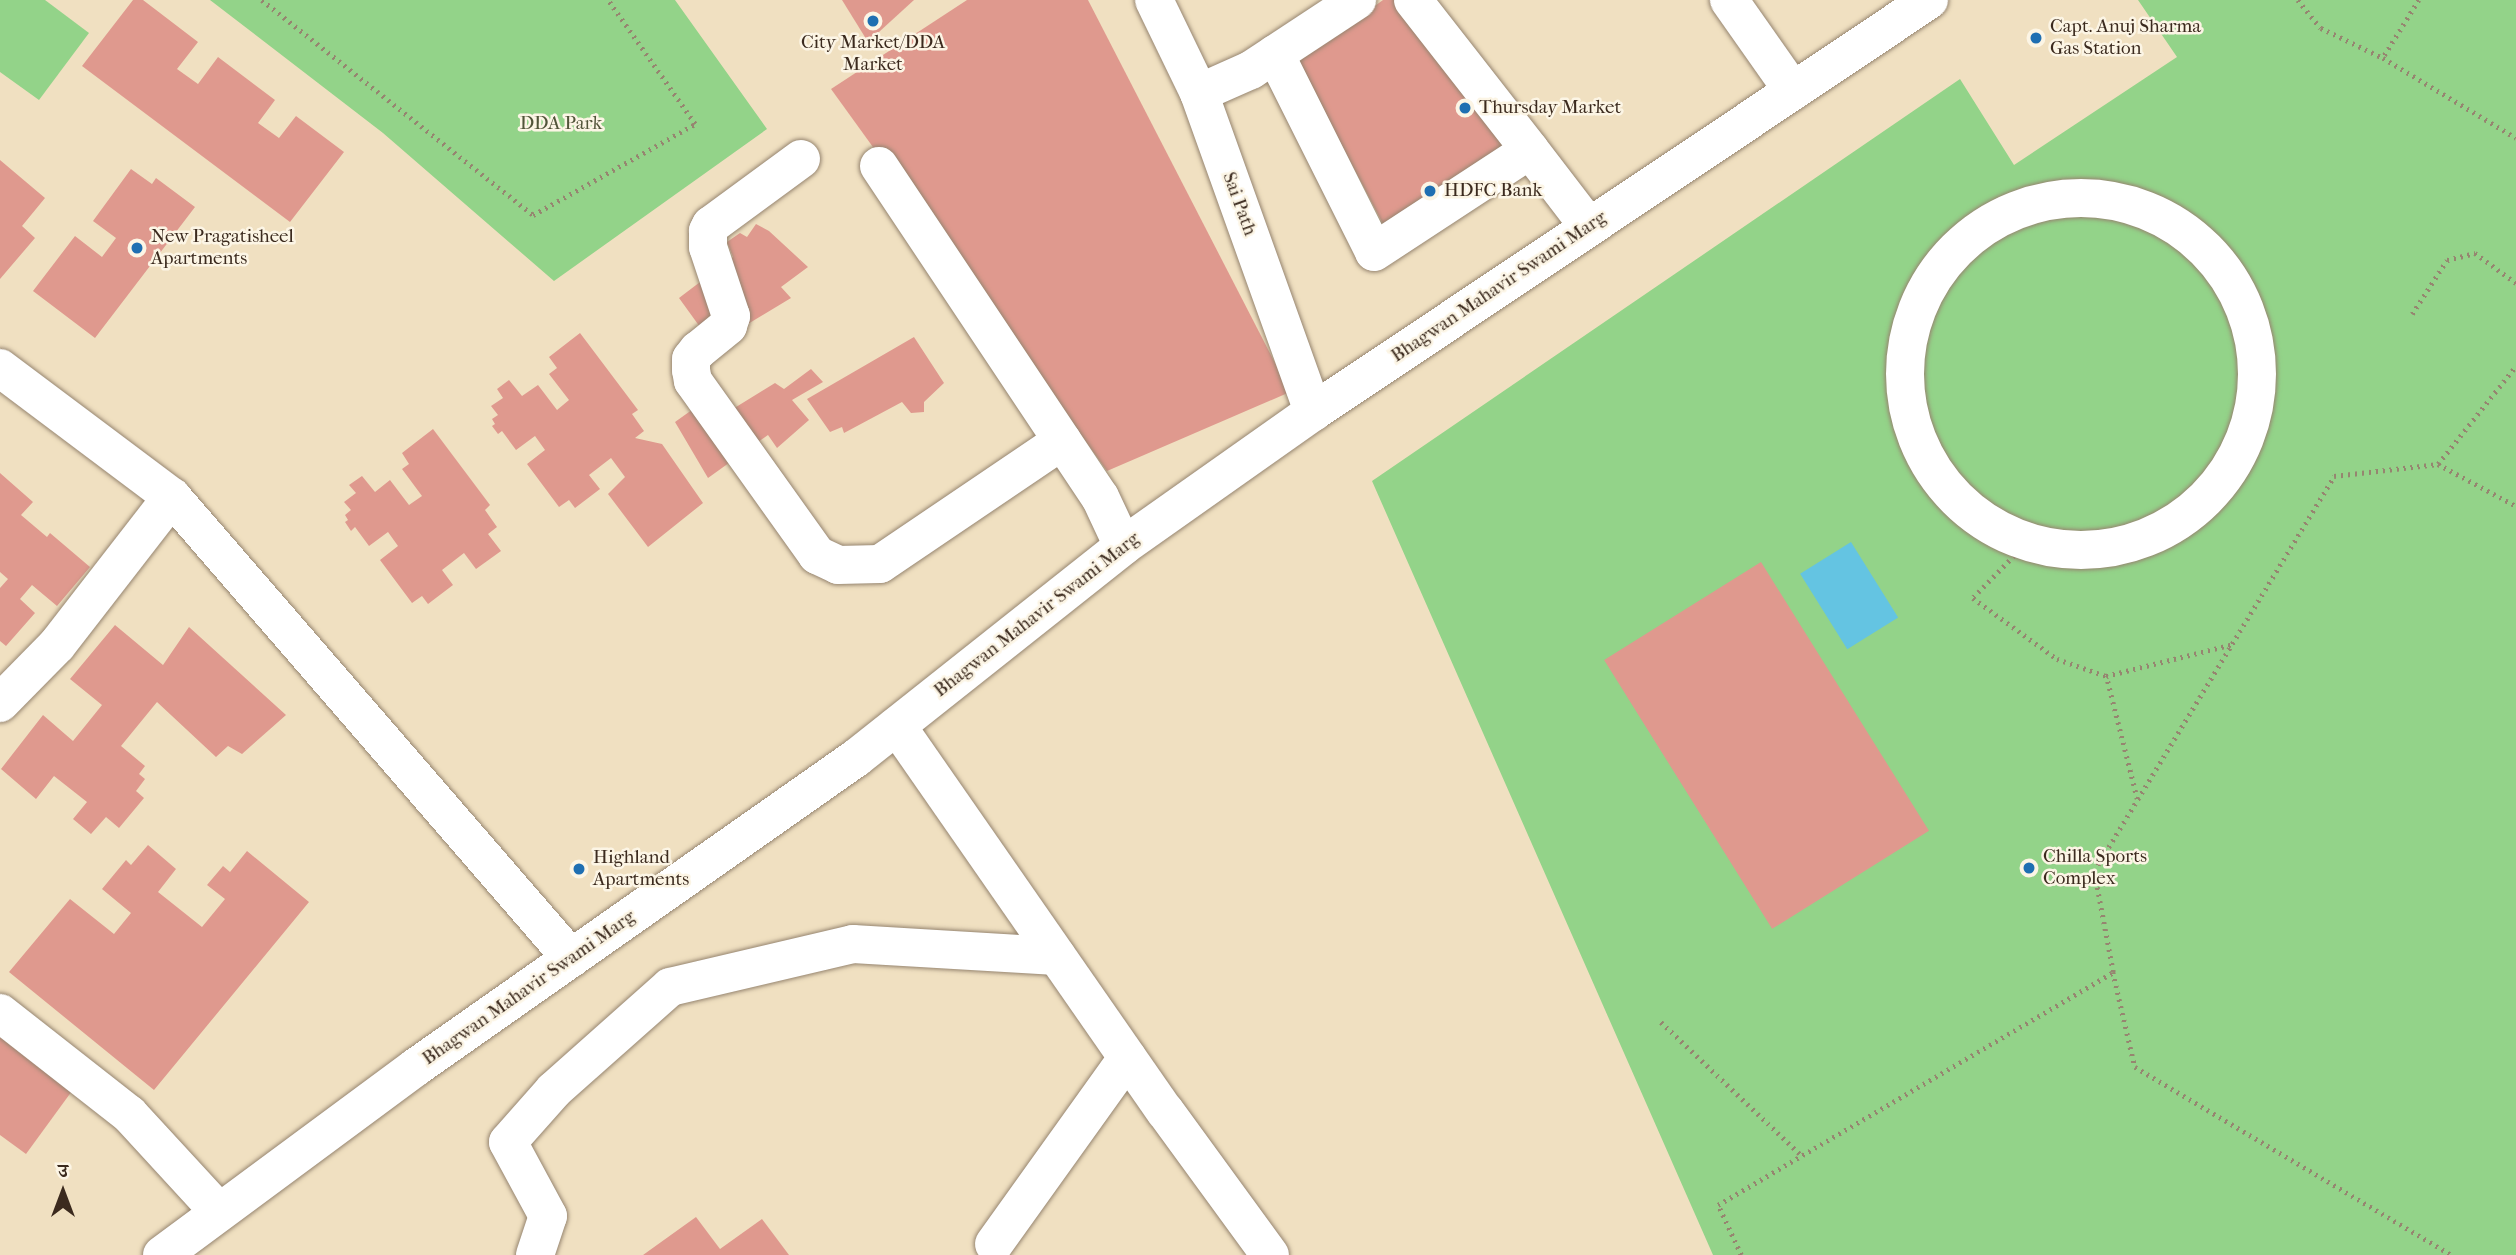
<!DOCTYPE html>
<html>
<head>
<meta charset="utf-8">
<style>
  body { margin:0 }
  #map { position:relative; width:2516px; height:1255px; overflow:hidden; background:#f0e0c1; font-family:"IM FELL French Canon","Noto Serif Devanagari",serif }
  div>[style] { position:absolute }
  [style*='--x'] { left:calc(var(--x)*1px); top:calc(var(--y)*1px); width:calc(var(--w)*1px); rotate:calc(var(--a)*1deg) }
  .green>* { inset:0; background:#93d389 }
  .water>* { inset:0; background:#64c4e2; transform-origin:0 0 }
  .building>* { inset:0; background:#df998e; transform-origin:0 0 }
  .path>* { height:4.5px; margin-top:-2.25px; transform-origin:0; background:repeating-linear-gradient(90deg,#968570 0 2px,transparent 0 7px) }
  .roads { filter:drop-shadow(0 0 2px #968570) drop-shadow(0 0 2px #968570) }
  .minor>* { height:38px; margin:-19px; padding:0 19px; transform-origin:19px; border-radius:19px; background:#fff }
  .minor>.ring { margin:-19px; padding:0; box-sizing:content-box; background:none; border:38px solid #fff; border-radius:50% }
  .dots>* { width:19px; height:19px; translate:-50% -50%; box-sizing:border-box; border:4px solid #fcf5e5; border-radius:50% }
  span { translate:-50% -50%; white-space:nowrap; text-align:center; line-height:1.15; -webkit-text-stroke:5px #fcf5e5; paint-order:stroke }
  .poi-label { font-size:19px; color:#3b2a1e }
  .left { translate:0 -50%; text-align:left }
  .park-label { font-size:19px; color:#515439 }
  .street-label { font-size:19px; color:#3b2a1e }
  .north { position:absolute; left:28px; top:1157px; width:70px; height:70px; -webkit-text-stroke:5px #fcf5e5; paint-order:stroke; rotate:0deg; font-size:19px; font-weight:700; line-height:28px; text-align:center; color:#3b2a1e }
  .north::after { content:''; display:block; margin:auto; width:24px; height:32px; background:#3b2a1e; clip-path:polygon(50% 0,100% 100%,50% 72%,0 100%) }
</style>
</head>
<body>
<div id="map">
  <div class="green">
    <i style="clip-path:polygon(0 0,45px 0,89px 33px,39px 100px,0 72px)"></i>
    <i style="clip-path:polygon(210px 0,675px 0,767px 129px,554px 281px,383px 133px)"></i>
    <i style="clip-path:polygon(2138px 0,2516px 0,2516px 1255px,1713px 1255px,1372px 481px,1960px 79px,2014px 165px,2177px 57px)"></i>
  </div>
  <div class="water">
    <i style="left:1851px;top:542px;width:89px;height:60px;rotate:58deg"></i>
  </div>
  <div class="building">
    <i style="clip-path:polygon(133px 0,143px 0,198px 42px,177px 69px,198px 84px,218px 57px,275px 100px,258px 123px,279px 138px,296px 116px,344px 152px,290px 222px,82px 66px)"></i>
    <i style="clip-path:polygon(842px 0,914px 0,868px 42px)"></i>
    <i style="clip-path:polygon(967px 0,1088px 0,1290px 392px,1107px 471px,831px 89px)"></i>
    <i style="clip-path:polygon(1383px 0,1397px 0,1508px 153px,1383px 224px,1298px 62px)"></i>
    <i style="clip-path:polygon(0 160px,45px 198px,22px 226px,35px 238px,0 279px)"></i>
    <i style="clip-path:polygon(131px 169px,152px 184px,156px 178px,195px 207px,95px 338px,33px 291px,75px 236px,102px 257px,116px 238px,93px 221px)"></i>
    <i style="clip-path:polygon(756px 224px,769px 231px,808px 267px,781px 287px,791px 298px,713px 345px,679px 298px,733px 257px,727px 242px,740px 233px,747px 237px)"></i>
    <i style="clip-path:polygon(580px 333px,638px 410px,632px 414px,644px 431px,635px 438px,662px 444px,703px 503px,648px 547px,608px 494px,625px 477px,611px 458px,589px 475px,600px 489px,575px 508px,569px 500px,559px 507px,527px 464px,545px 450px,535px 436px,516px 450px,502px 431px,498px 434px,492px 426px,495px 424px,492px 419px,498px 415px,491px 406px,503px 398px,497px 389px,509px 380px,522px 396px,538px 385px,557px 410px,569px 400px,549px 374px,557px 368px,549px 357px)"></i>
    <i style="clip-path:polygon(914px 337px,944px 383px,924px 402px,924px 412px,911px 413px,902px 402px,844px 433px,842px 427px,830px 432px,807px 399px)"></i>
    <i style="clip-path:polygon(811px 369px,823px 382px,792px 400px,809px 420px,777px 448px,768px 435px,708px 478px,675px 422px,696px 407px,715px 420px,775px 383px,784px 389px)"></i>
    <i style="clip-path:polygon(433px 429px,490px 505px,485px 510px,497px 527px,488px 534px,501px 551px,476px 569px,464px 553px,442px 570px,453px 585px,428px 604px,422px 596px,412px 603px,380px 560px,398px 546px,388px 532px,369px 546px,355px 527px,351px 531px,345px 522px,348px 520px,345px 515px,351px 510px,344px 502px,356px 493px,349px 485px,362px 476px,375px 492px,390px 480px,409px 505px,422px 496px,402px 469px,409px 464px,402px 453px)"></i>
    <i style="clip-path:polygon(0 473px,33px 502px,21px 515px,47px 537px,50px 533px,90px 567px,57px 606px,32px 585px,20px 599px,35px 613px,6px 646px,0 641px,0 588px,8px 579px,0 572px)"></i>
    <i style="left:1761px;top:562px;width:317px;height:185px;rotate:58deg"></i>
    <i style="clip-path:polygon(115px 625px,163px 665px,189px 627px,286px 715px,242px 754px,228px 746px,216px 757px,157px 702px,121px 746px,145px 766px,139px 774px,145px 779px,136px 791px,144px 798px,119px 828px,106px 817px,91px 834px,73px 819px,87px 802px,54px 776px,36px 799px,1px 769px,43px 715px,73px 741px,102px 705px,70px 679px)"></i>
    <i style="clip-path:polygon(148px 845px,176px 869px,158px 892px,202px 927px,225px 899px,207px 885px,223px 866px,230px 872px,247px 851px,309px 902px,154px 1090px,9px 972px,70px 899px,114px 934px,131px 913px,102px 889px,126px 860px,131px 865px)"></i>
    <i style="clip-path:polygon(0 1023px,80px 1080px,26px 1154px,0 1135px)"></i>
    <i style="clip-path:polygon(696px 1217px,720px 1249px,762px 1219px,789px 1255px,643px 1255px)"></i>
  </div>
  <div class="path">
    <i style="--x:262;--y:0;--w:346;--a:38.4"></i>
    <i style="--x:533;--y:215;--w:186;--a:-29.3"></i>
    <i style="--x:695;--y:124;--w:151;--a:-125.1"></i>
    <i style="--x:2298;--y:0;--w:36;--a:51"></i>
    <i style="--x:2321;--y:28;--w:69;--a:25.8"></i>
    <i style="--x:2419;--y:0;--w:68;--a:121.8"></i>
    <i style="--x:2383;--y:58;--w:155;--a:31"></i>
    <i style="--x:2412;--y:314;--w:64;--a:-57.1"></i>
    <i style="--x:2447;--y:260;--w:29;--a:-14"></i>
    <i style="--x:2475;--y:253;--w:51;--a:36.2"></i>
    <i style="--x:2438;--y:464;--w:125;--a:-51.5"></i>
    <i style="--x:2029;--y:541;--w:80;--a:134.5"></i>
    <i style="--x:1973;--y:598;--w:104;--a:36"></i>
    <i style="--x:2057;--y:659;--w:52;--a:19.1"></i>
    <i style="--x:2137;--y:799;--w:127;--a:-104.1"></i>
    <i style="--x:2106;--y:676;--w:131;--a:-14.1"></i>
    <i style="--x:2113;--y:972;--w:103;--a:-100.7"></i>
    <i style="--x:2094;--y:871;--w:462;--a:-58.7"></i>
    <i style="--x:2334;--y:476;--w:105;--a:-6.6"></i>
    <i style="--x:2438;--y:464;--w:89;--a:28.3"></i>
    <i style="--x:1661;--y:1022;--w:193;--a:43.5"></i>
    <i style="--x:1741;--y:1255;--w:55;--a:-114.7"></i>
    <i style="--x:1718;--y:1205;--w:459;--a:-30.5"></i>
    <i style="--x:2113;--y:972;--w:98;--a:77"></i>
    <i style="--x:2135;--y:1067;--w:368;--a:30.7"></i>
  </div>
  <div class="roads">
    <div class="minor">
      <i style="--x:1154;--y:0;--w:103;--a:64.2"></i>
      <i style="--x:1199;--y:93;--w:339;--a:70.3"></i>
      <i style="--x:1729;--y:0;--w:111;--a:54.9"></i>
      <i style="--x:1275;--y:54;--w:221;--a:63.4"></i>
      <i style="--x:1374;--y:252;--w:186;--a:-33.2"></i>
      <i style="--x:1530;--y:150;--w:190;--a:-128"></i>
      <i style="--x:1199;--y:93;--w:57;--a:-23.9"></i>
      <i style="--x:1251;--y:70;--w:127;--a:-33.4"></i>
      <i style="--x:1530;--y:150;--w:97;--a:52.5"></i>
      <i style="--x:801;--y:159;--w:112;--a:143.7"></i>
      <i style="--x:711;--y:225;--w:7;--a:117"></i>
      <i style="--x:708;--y:231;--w:16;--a:90"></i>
      <i style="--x:708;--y:247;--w:73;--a:71.6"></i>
      <i style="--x:731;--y:316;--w:10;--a:107"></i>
      <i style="--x:728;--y:326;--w:38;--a:141"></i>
      <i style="--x:698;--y:350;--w:11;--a:128"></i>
      <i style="--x:691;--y:359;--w:11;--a:90"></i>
      <i style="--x:691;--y:370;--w:11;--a:80"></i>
      <i style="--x:693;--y:381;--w:214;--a:54.5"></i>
      <i style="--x:817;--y:555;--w:23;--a:25"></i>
      <i style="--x:838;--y:565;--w:42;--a:-1.4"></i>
      <i style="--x:880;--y:564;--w:220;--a:-34.1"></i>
      <i style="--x:879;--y:166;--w:398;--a:56.3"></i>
      <i style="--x:1100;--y:497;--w:54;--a:64.9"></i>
      <i class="ring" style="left:1905px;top:198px;width:314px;height:314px"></i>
      <i style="--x:0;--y:368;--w:215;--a:36.9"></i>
      <i style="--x:172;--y:497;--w:610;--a:49.12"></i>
      <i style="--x:0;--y:703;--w:81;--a:-45.5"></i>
      <i style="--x:57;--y:645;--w:187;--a:-52.2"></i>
      <i style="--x:897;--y:726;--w:469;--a:55.2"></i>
      <i style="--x:1165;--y:1111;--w:178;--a:53.9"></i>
      <i style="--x:0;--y:1013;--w:164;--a:38.1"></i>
      <i style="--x:129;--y:1114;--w:133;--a:47.4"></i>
      <i style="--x:994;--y:1244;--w:229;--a:-54.4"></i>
      <i style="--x:162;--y:1255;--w:316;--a:-36.5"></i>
      <i style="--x:416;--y:1067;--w:538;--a:-35.08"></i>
      <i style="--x:856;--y:758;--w:341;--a:-38.4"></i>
      <i style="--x:1123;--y:546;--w:232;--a:-35.2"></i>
      <i style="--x:1313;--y:412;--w:741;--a:-33.78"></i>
      <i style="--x:535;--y:1255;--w:41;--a:-71.6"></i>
      <i style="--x:548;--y:1216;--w:84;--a:-118.4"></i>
      <i style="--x:508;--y:1142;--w:69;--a:-48.5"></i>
      <i style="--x:554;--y:1090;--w:155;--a:-41.6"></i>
      <i style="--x:670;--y:987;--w:188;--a:-13.2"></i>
      <i style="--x:853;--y:944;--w:204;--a:3.4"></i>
    </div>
  </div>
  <div class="dots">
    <i style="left:873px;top:21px;background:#1f6fb2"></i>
    <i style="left:2036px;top:38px;background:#1f6fb2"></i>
    <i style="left:1465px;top:108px;background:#1f6fb2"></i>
    <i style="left:1430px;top:191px;background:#1f6fb2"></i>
    <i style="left:137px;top:248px;background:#1f6fb2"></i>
    <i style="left:2029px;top:868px;background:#1f6fb2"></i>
    <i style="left:579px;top:869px;background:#1f6fb2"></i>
  </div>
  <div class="poi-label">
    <span class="left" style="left:2050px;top:38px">Capt. Anuj Sharma<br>Gas Station</span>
    <span style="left:873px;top:54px">City Market/DDA<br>Market</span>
    <span class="left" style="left:1479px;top:108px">Thursday Market</span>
    <span class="left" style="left:1444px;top:191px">HDFC Bank</span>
    <span class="left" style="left:151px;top:248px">New Pragatisheel<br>Apartments</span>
    <span class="left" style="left:2043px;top:868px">Chilla Sports<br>Complex</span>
    <span class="left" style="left:593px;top:869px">Highland<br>Apartments</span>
  </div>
  <div class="park-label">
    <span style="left:561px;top:124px">DDA Park</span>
  </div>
  <div class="street-label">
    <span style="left:1239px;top:204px;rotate:70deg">Sai Path</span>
    <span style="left:1499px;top:287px;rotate:-34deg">Bhagwan Mahavir Swami Marg</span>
    <span style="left:1037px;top:615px;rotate:-38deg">Bhagwan Mahavir Swami Marg</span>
    <span style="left:529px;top:988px;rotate:-35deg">Bhagwan Mahavir Swami Marg</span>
  </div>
  <div class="north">उ</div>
</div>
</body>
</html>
